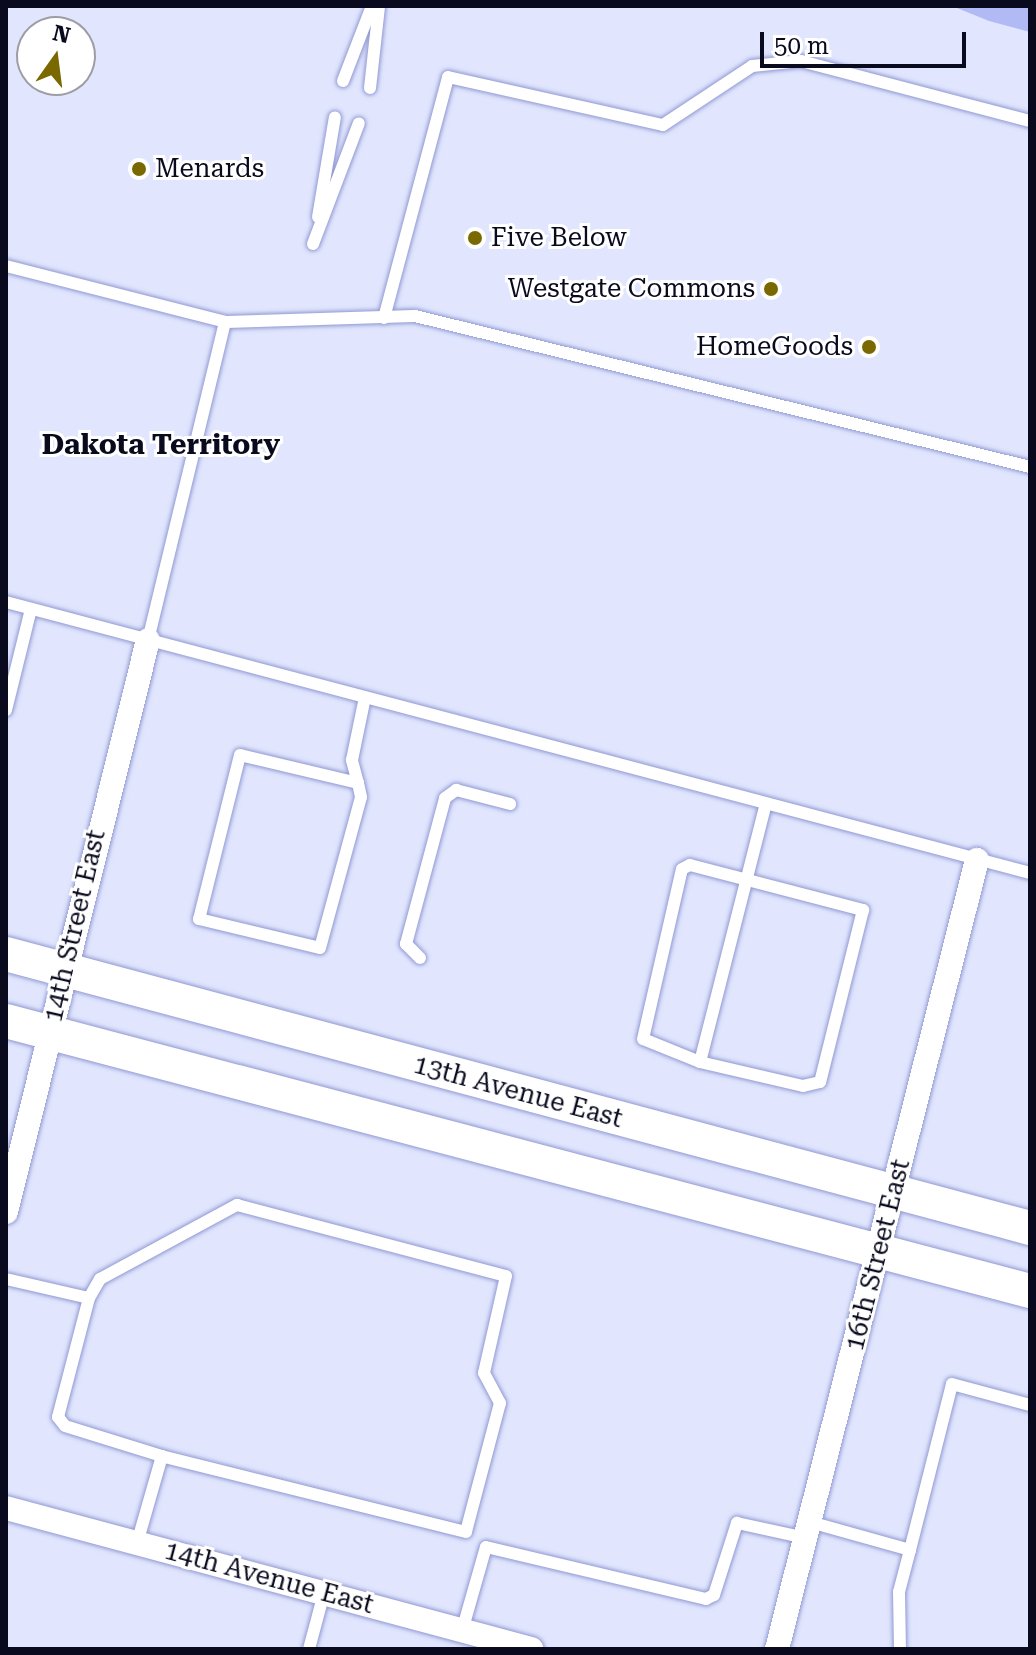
<!DOCTYPE html>
<html>
<head>
<meta charset="utf-8">
<style>
  body { margin:0 }
  #map { position:relative; width:1036px; height:1655px; overflow:hidden; background:#e1e6fe; font-family:"Roboto Serif",serif }
  div>[style] { position:absolute }
  [style*='--x'] { left:calc(var(--x)*1px); top:calc(var(--y)*1px); width:calc(var(--w)*1px); rotate:calc(var(--a)*1deg) }
  .green>* { inset:0; background:#b2baf5 }
  .roads { filter:drop-shadow(0 0 2px #9199d2) drop-shadow(0 0 2px #9199d2) }
  .lane>* { height:12px; margin:-6px; padding:0 6px; transform-origin:6px; border-radius:6px; background:#fff }
  .street>* { height:24px; margin:-12px; padding:0 12px; transform-origin:12px; border-radius:12px; background:#fff }
  .secondary>* { height:34px; margin:-17px; padding:0 17px; transform-origin:17px; border-radius:17px; background:#fff }
  .dots>* { width:22px; height:22px; translate:-50% -50%; box-sizing:border-box; border:4px solid #fff; border-radius:50% }
  span { translate:-50% -50%; white-space:nowrap; text-align:center; line-height:1.15; -webkit-text-stroke:6px #fff; paint-order:stroke }
  .poi-label { font-size:26px; color:#090a1e }
  .left { translate:0 -50%; text-align:left }
  .right { translate:-100% -50%; text-align:right }
  .street-label { font-size:26px; color:#090a1e }
  .neighbourhood-label { font-size:28px; color:#090a1e; font-weight:700 }
  .frame { position:absolute; inset:0; border:8px solid #090a1e; pointer-events:none }
  .north { position:absolute; left:16px; top:16px; width:80px; height:80px; box-sizing:border-box; background:#fff; border:2px solid #9d9da5; border-radius:50%; rotate:14deg; font-size:22px; font-weight:700; line-height:32px; text-align:center; color:#090a1e }
  .north::after { content:''; display:block; margin:auto; width:28px; height:36px; background:#7a6800; clip-path:polygon(50% 0,100% 100%,50% 72%,0 100%) }
  .scale { position:absolute; left:760px; top:32px; width:206px; height:36px; box-sizing:border-box; border:4px solid #090a1e; border-top:0; padding-left:10px; font-size:24px; line-height:28px; white-space:nowrap; color:#090a1e; -webkit-text-stroke:6px #fff; paint-order:stroke }
</style>
</head>
<body>
<div id="map">
  <div class="green">
    <i style="clip-path:polygon(952px 6px,1030px 6px,1030px 32px,989px 21px)"></i>
  </div>
  <div class="roads">
    <div class="lane">
      <i style="--x:343;--y:81;--w:80;--a:-68.9"></i>
      <i style="--x:370;--y:88;--w:82;--a:-83.7"></i>
      <i style="--x:318;--y:217;--w:101;--a:-80.4"></i>
      <i style="--x:313;--y:244;--w:129;--a:-69.2"></i>
      <i style="--x:6;--y:266;--w:226;--a:14.3"></i>
      <i style="--x:225;--y:322;--w:327;--a:103.6"></i>
      <i style="--x:384;--y:318;--w:249;--a:-75.1"></i>
      <i style="--x:448;--y:77;--w:220;--a:12.6"></i>
      <i style="--x:663;--y:125;--w:107;--a:-33.5"></i>
      <i style="--x:752;--y:66;--w:49;--a:-5.8"></i>
      <i style="--x:801;--y:61;--w:237;--a:14.7"></i>
      <i style="--x:225;--y:322;--w:190;--a:-1.8"></i>
      <i style="--x:415;--y:316;--w:633;--a:13.79"></i>
      <i style="--x:6;--y:602;--w:1059;--a:14.82"></i>
      <i style="--x:6;--y:710;--w:104;--a:-76.1"></i>
      <i style="--x:358;--y:783;--w:121;--a:-166.7"></i>
      <i style="--x:240;--y:755;--w:169;--a:104"></i>
      <i style="--x:199;--y:919;--w:124;--a:13.5"></i>
      <i style="--x:320;--y:948;--w:156;--a:-74.8"></i>
      <i style="--x:361;--y:797;--w:14;--a:-102"></i>
      <i style="--x:358;--y:783;--w:24;--a:-105"></i>
      <i style="--x:352;--y:760;--w:64;--a:-78.3"></i>
      <i style="--x:690;--y:865;--w:179;--a:14.6"></i>
      <i style="--x:863;--y:910;--w:177;--a:104"></i>
      <i style="--x:820;--y:1082;--w:17;--a:167"></i>
      <i style="--x:803;--y:1086;--w:106;--a:-166.9"></i>
      <i style="--x:700;--y:1062;--w:61;--a:-158"></i>
      <i style="--x:643;--y:1039;--w:174;--a:-77.1"></i>
      <i style="--x:682;--y:869;--w:9;--a:-27"></i>
      <i style="--x:420;--y:958;--w:20;--a:-135"></i>
      <i style="--x:406;--y:944;--w:151;--a:-75"></i>
      <i style="--x:445;--y:798;--w:14;--a:-36"></i>
      <i style="--x:456;--y:790;--w:56;--a:14.5"></i>
      <i style="--x:700;--y:1062;--w:266;--a:-75.7"></i>
      <i style="--x:6;--y:1279;--w:85;--a:12.9"></i>
      <i style="--x:89;--y:1298;--w:123;--a:104.6"></i>
      <i style="--x:58;--y:1417;--w:11;--a:52"></i>
      <i style="--x:65;--y:1426;--w:102;--a:17.2"></i>
      <i style="--x:162;--y:1456;--w:91;--a:106"></i>
      <i style="--x:89;--y:1298;--w:22;--a:-60"></i>
      <i style="--x:100;--y:1279;--w:156;--a:-28.4"></i>
      <i style="--x:237;--y:1205;--w:278;--a:14.8"></i>
      <i style="--x:506;--y:1276;--w:99;--a:102.8"></i>
      <i style="--x:484;--y:1373;--w:34;--a:62"></i>
      <i style="--x:500;--y:1403;--w:133;--a:104.8"></i>
      <i style="--x:466;--y:1532;--w:313;--a:-166"></i>
      <i style="--x:810;--y:1522;--w:104;--a:15.6"></i>
      <i style="--x:910;--y:1550;--w:43;--a:104.7"></i>
      <i style="--x:899;--y:1592;--w:57;--a:89"></i>
      <i style="--x:910;--y:1550;--w:171;--a:-75.8"></i>
      <i style="--x:952;--y:1384;--w:81;--a:15.1"></i>
      <i style="--x:462;--y:1631;--w:87;--a:-74.1"></i>
      <i style="--x:486;--y:1547;--w:226;--a:13.3"></i>
      <i style="--x:706;--y:1599;--w:9;--a:-27"></i>
      <i style="--x:714;--y:1595;--w:76;--a:-72.3"></i>
      <i style="--x:737;--y:1523;--w:71;--a:12.3"></i>
      <i style="--x:309;--y:1649;--w:58;--a:-75"></i>
    </div>
    <div class="street">
      <i style="--x:6;--y:1212;--w:589;--a:-76.06"></i>
      <i style="--x:6;--y:1508;--w:544;--a:15.03"></i>
      <i style="--x:777;--y:1649;--w:814;--a:-75.78"></i>
    </div>
    <div class="secondary">
      <i style="--x:6;--y:954;--w:1060;--a:14.98"></i>
      <i style="--x:6;--y:1021;--w:1059;--a:14.77"></i>
    </div>
  </div>
  <div class="dots">
    <i style="left:139px;top:169px;background:#7a6800"></i>
    <i style="left:475px;top:238px;background:#7a6800"></i>
    <i style="left:771px;top:289px;background:#7a6800"></i>
    <i style="left:869px;top:347px;background:#7a6800"></i>
  </div>
  <div class="poi-label">
    <span class="left" style="left:155px;top:169px">Menards</span>
    <span class="left" style="left:491px;top:238px">Five Below</span>
    <span class="right" style="left:755px;top:289px">Westgate Commons</span>
    <span class="right" style="left:853px;top:347px">HomeGoods</span>
  </div>
  <div class="street-label">
    <span style="left:75px;top:926px;rotate:-77deg">14th Street East</span>
    <span style="left:518px;top:1092px;rotate:15deg">13th Avenue East</span>
    <span style="left:878px;top:1255px;rotate:-76deg">16th Street East</span>
    <span style="left:269px;top:1578px;rotate:15deg">14th Avenue East</span>
  </div>
  <div class="neighbourhood-label">
    <span style="left:161px;top:445px">Dakota Territory</span>
  </div>
  <div class="frame"></div>
  <div class="north">N</div>
  <div class="scale">50 m</div>
</div>
</body>
</html>
